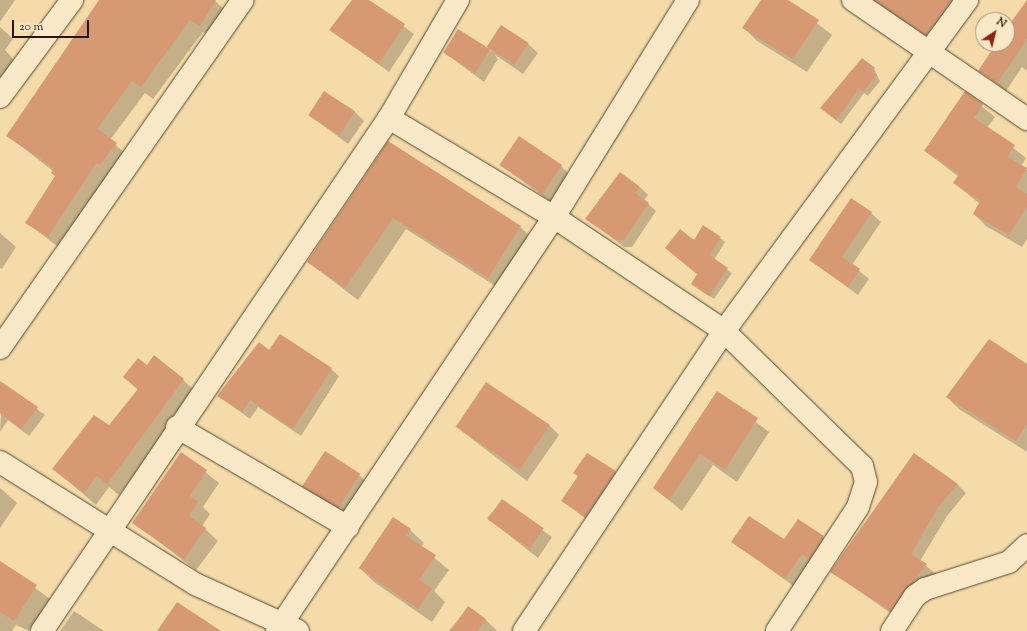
<!DOCTYPE html>
<html>
<head>
<meta charset="utf-8">
<style>
  body { margin:0 }
  #map { position:relative; width:1027px; height:631px; overflow:hidden; background:#f5dbaa; font-family:"Sorts Mill Goudy",serif }
  div>[style] { position:absolute }
  [style*='--x'] { left:calc(var(--x)*1px); top:calc(var(--y)*1px); width:calc(var(--w)*1px); rotate:calc(var(--a)*1deg) }
  .shadow>* { inset:0; background:#0003 }
  .building>* { inset:0; background:#d69974; transform-origin:0 0 }
  .roads { filter:drop-shadow(0 0 1px #59452b) drop-shadow(0 0 1px #59452b) }
  .minor>* { height:22px; margin:-11px; padding:0 11px; transform-origin:11px; border-radius:11px; background:#f8e8c8 }
  span { translate:-50% -50%; white-space:nowrap; text-align:center; line-height:1.15; -webkit-text-stroke:3px #f8e8c8; paint-order:stroke }
  .north { position:absolute; left:975px; top:12px; width:40px; height:40px; box-sizing:border-box; background:#f8e8c8; border:1px solid #a49378; border-radius:50%; rotate:35deg; font-size:11px; font-weight:700; line-height:16px; text-align:center; color:#251301 }
  .north::after { content:''; display:block; margin:auto; width:14px; height:18px; background:#8f2418; clip-path:polygon(50% 0,100% 100%,50% 72%,0 100%) }
  .scale { position:absolute; left:12px; top:20px; width:77px; height:18px; box-sizing:border-box; border:2px solid #251301; border-top:0; padding-left:5px; font-size:12px; line-height:14px; white-space:nowrap; color:#251301; -webkit-text-stroke:3px #f8e8c8; paint-order:stroke }
</style>
</head>
<body>
<div id="map">
  <div class="shadow">
    <i style="clip-path:polygon(0 0,15px 0,0 22px)"></i>
    <i style="clip-path:polygon(101px 0,214px 0,228px 13px,212px 38px,203px 32px,153px 99px,145px 93px,110px 140px,128px 156px,61px 249px,27px 223px,56px 177px,53px 171px,8px 136px)"></i>
    <i style="clip-path:polygon(353px 0,368px 0,414px 34px,389px 72px,331px 30px)"></i>
    <i style="clip-path:polygon(762px 0,787px 0,832px 35px,807px 72px,757px 41px,744px 28px)"></i>
    <i style="clip-path:polygon(854px 0,969px 0,939px 47px)"></i>
    <i style="clip-path:polygon(1027px 18px,1027px 71px,1022px 67px,1006px 91px,980px 71px,998px 44px,1007px 44px,1007px 30px)"></i>
    <i style="clip-path:polygon(0 27px,13px 39px,5px 50px,16px 62px,0 83px)"></i>
    <i style="clip-path:polygon(459px 30px,492px 52px,488px 47px,528px 44px,538px 53px,523px 74px,494px 54px,498px 59px,484px 82px,445px 53px)"></i>
    <i style="clip-path:polygon(874px 69px,880px 81px,868px 96px,864px 93px,841px 124px,821px 108px)"></i>
    <i style="clip-path:polygon(965px 93px,995px 117px,987px 128px,1026px 158px,1021px 166px,1027px 170px,1027px 239px,1022px 247px,986px 226px,974px 214px,980px 204px,954px 183px,959px 177px,925px 151px)"></i>
    <i style="clip-path:polygon(354px 111px,364px 121px,348px 144px,309px 115px)"></i>
    <i style="clip-path:polygon(389px 142px,520px 227px,533px 239px,500px 289px,406px 229px,358px 300px,308px 262px)"></i>
    <i style="clip-path:polygon(501px 165px,561px 166px,570px 175px,552px 203px)"></i>
    <i style="clip-path:polygon(640px 187px,648px 195px,644px 200px,656px 211px,632px 247px,624px 247px,586px 218px)"></i>
    <i style="clip-path:polygon(871px 213px,881px 222px,852px 265px,869px 279px,858px 295px,810px 260px)"></i>
    <i style="clip-path:polygon(0 233px,16px 247px,2px 269px,0 268px)"></i>
    <i style="clip-path:polygon(720px 238px,725px 242px,714px 260px,732px 273px,714px 299px,697px 288px,698px 275px,666px 248px)"></i>
    <i style="clip-path:polygon(269px 351px,331px 369px,339px 376px,301px 436px,258px 407px,250px 419px,219px 396px)"></i>
    <i style="clip-path:polygon(1027px 365px,1027px 452px,959px 409px,947px 397px)"></i>
    <i style="clip-path:polygon(147px 366px,183px 380px,195px 391px,119px 495px,109px 487px,96px 505px,54px 469px,109px 427px,138px 390px,124px 377px)"></i>
    <i style="clip-path:polygon(3px 384px,45px 415px,29px 436px,8px 420px,0 432px)"></i>
    <i style="clip-path:polygon(717px 392px,769px 432px,737px 482px,713px 465px,682px 511px,654px 488px)"></i>
    <i style="clip-path:polygon(549px 425px,559px 435px,527px 481px,455px 426px)"></i>
    <i style="clip-path:polygon(181px 453px,219px 483px,203px 507px,210px 514px,202px 526px,218px 541px,196px 570px,134px 523px)"></i>
    <i style="clip-path:polygon(615px 472px,624px 481px,595px 526px,563px 501px,579px 477px,575px 473px)"></i>
    <i style="clip-path:polygon(359px 475px,369px 484px,348px 515px,303px 486px)"></i>
    <i style="clip-path:polygon(957px 484px,966px 493px,947px 516px,920px 561px,936px 574px,899px 619px,832px 572px)"></i>
    <i style="clip-path:polygon(0 488px,17px 503px,0 528px)"></i>
    <i style="clip-path:polygon(502px 501px,552px 537px,538px 558px,487px 518px)"></i>
    <i style="clip-path:polygon(410px 530px,424px 543px,421px 547px,449px 570px,434px 591px,445px 602px,432px 622px,374px 582px,360px 568px)"></i>
    <i style="clip-path:polygon(823px 537px,833px 546px,795px 587px,732px 542px)"></i>
    <i style="clip-path:polygon(0 562px,50px 599px,29px 631px,16px 625px,12px 631px,0 631px)"></i>
    <i style="clip-path:polygon(468px 607px,485px 619px,497px 631px,449px 631px)"></i>
    <i style="clip-path:polygon(74px 611px,104px 631px,60px 631px)"></i>
  </div>
  <div class="building">
    <i style="clip-path:polygon(99px 0,216px 0,200px 26px,190px 20px,141px 87px,132px 81px,97px 129px,117px 143px,100px 165px,96px 163px,48px 237px,25px 223px,55px 176px,51px 173px,54px 168px,6px 136px)"></i>
    <i style="clip-path:polygon(352px 0,369px 0,405px 24px,379px 64px,329px 30px)"></i>
    <i style="clip-path:polygon(761px 0,788px 0,819px 20px,793px 59px,742px 28px)"></i>
    <i style="clip-path:polygon(875px 0,951px 0,926px 35px)"></i>
    <i style="clip-path:polygon(1027px 0,1027px 39px,997px 83px,978px 71px,996px 44px,1007px 44px,1007px 28px)"></i>
    <i style="left:501px;top:25px;width:33px;height:26px;rotate:33deg"></i>
    <i style="left:458px;top:29px;width:38px;height:28px;rotate:32deg"></i>
    <i style="clip-path:polygon(862px 58px,875px 68px,872px 72px,877px 75px,863px 92px,859px 89px,836px 120px,820px 108px)"></i>
    <i style="left:324px;top:91px;width:37px;height:29px;rotate:33deg"></i>
    <i style="clip-path:polygon(965px 91px,983px 104px,974px 118px,1015px 145px,1007px 157px,1027px 168px,1016px 187px,1027px 194px,1027px 206px,1009px 235px,973px 214px,980px 201px,953px 183px,959px 174px,924px 151px)"></i>
    <i style="left:519px;top:136px;width:52px;height:35px;rotate:34deg"></i>
    <i style="clip-path:polygon(388px 141px,521px 226px,488px 278px,393px 218px,345px 288px,307px 262px)"></i>
    <i style="clip-path:polygon(620px 172px,640px 187px,635px 193px,649px 203px,624px 240px,616px 240px,585px 219px)"></i>
    <i style="clip-path:polygon(851px 198px,872px 212px,842px 257px,860px 269px,848px 287px,809px 260px)"></i>
    <i style="clip-path:polygon(703px 225px,721px 237px,709px 255px,728px 268px,709px 296px,691px 284px,697px 274px,665px 248px,680px 229px,694px 240px)"></i>
    <i style="clip-path:polygon(280px 334px,332px 368px,293px 429px,250px 400px,242px 412px,217px 396px,259px 342px,269px 350px)"></i>
    <i style="clip-path:polygon(989px 339px,1027px 364px,1027px 424px,1016px 441px,946px 397px)"></i>
    <i style="clip-path:polygon(154px 355px,184px 379px,107px 484px,97px 476px,84px 493px,52px 469px,94px 415px,109px 425px,138px 389px,123px 377px,138px 358px,147px 365px)"></i>
    <i style="clip-path:polygon(0 381px,38px 407px,21px 429px,0 413px)"></i>
    <i style="left:486px;top:382px;width:77px;height:54px;rotate:34deg"></i>
    <i style="clip-path:polygon(717px 391px,758px 418px,725px 470px,700px 454px,669px 500px,653px 488px)"></i>
    <i style="left:325px;top:451px;width:42px;height:42px;rotate:33deg"></i>
    <i style="clip-path:polygon(181px 452px,207px 470px,190px 496px,198px 502px,189px 516px,206px 528px,184px 559px,132px 523px)"></i>
    <i style="clip-path:polygon(587px 453px,616px 471px,585px 517px,561px 501px,578px 476px,573px 473px)"></i>
    <i style="clip-path:polygon(914px 453px,958px 484px,938px 507px,911px 554px,927px 564px,890px 611px,830px 572px)"></i>
    <i style="left:502px;top:499px;width:51px;height:25px;rotate:35deg"></i>
    <i style="clip-path:polygon(749px 516px,784px 539px,798px 519px,824px 536px,809px 559px,802px 554px,785px 579px,731px 542px)"></i>
    <i style="clip-path:polygon(393px 517px,411px 529px,406px 536px,436px 555px,419px 580px,432px 588px,418px 609px,359px 568px)"></i>
    <i style="clip-path:polygon(0 561px,37px 585px,14px 621px,0 612px)"></i>
    <i style="clip-path:polygon(177px 602px,221px 631px,157px 631px)"></i>
    <i style="clip-path:polygon(468px 606px,486px 619px,477px 631px,451px 631px)"></i>
  </div>
  <div class="roads">
    <div class="minor">
      <i style="--x:853;--y:0;--w:211;--a:34.4"></i>
      <i style="--x:0;--y:97;--w:121;--a:-53.4"></i>
      <i style="--x:389;--y:118;--w:192;--a:31"></i>
      <i style="--x:554;--y:217;--w:205;--a:33.8"></i>
      <i style="--x:724;--y:331;--w:193;--a:44.4"></i>
      <i style="--x:862;--y:466;--w:16;--a:76"></i>
      <i style="--x:866;--y:482;--w:26;--a:108"></i>
      <i style="--x:858;--y:507;--w:148;--a:123.2"></i>
      <i style="--x:0;--y:348;--w:424;--a:-55.1"></i>
      <i style="--x:177;--y:427;--w:198;--a:30.3"></i>
      <i style="--x:0;--y:462;--w:230;--a:32"></i>
      <i style="--x:195;--y:584;--w:113;--a:24.5"></i>
      <i style="--x:42;--y:631;--w:619;--a:-55.93"></i>
      <i style="--x:389;--y:118;--w:137;--a:-59.7"></i>
      <i style="--x:277;--y:631;--w:498;--a:-56.2"></i>
      <i style="--x:554;--y:217;--w:255;--a:-58.3"></i>
      <i style="--x:524;--y:631;--w:361;--a:-56.3"></i>
      <i style="--x:724;--y:331;--w:411;--a:-53.7"></i>
      <i style="--x:892;--y:631;--w:42;--a:-56.7"></i>
      <i style="--x:915;--y:596;--w:12;--a:-35"></i>
      <i style="--x:925;--y:589;--w:88;--a:-17.8"></i>
      <i style="--x:1009;--y:562;--w:25;--a:-43"></i>
    </div>
  </div>
  <div class="north">N</div>
  <div class="scale">20 m</div>
</div>
</body>
</html>
